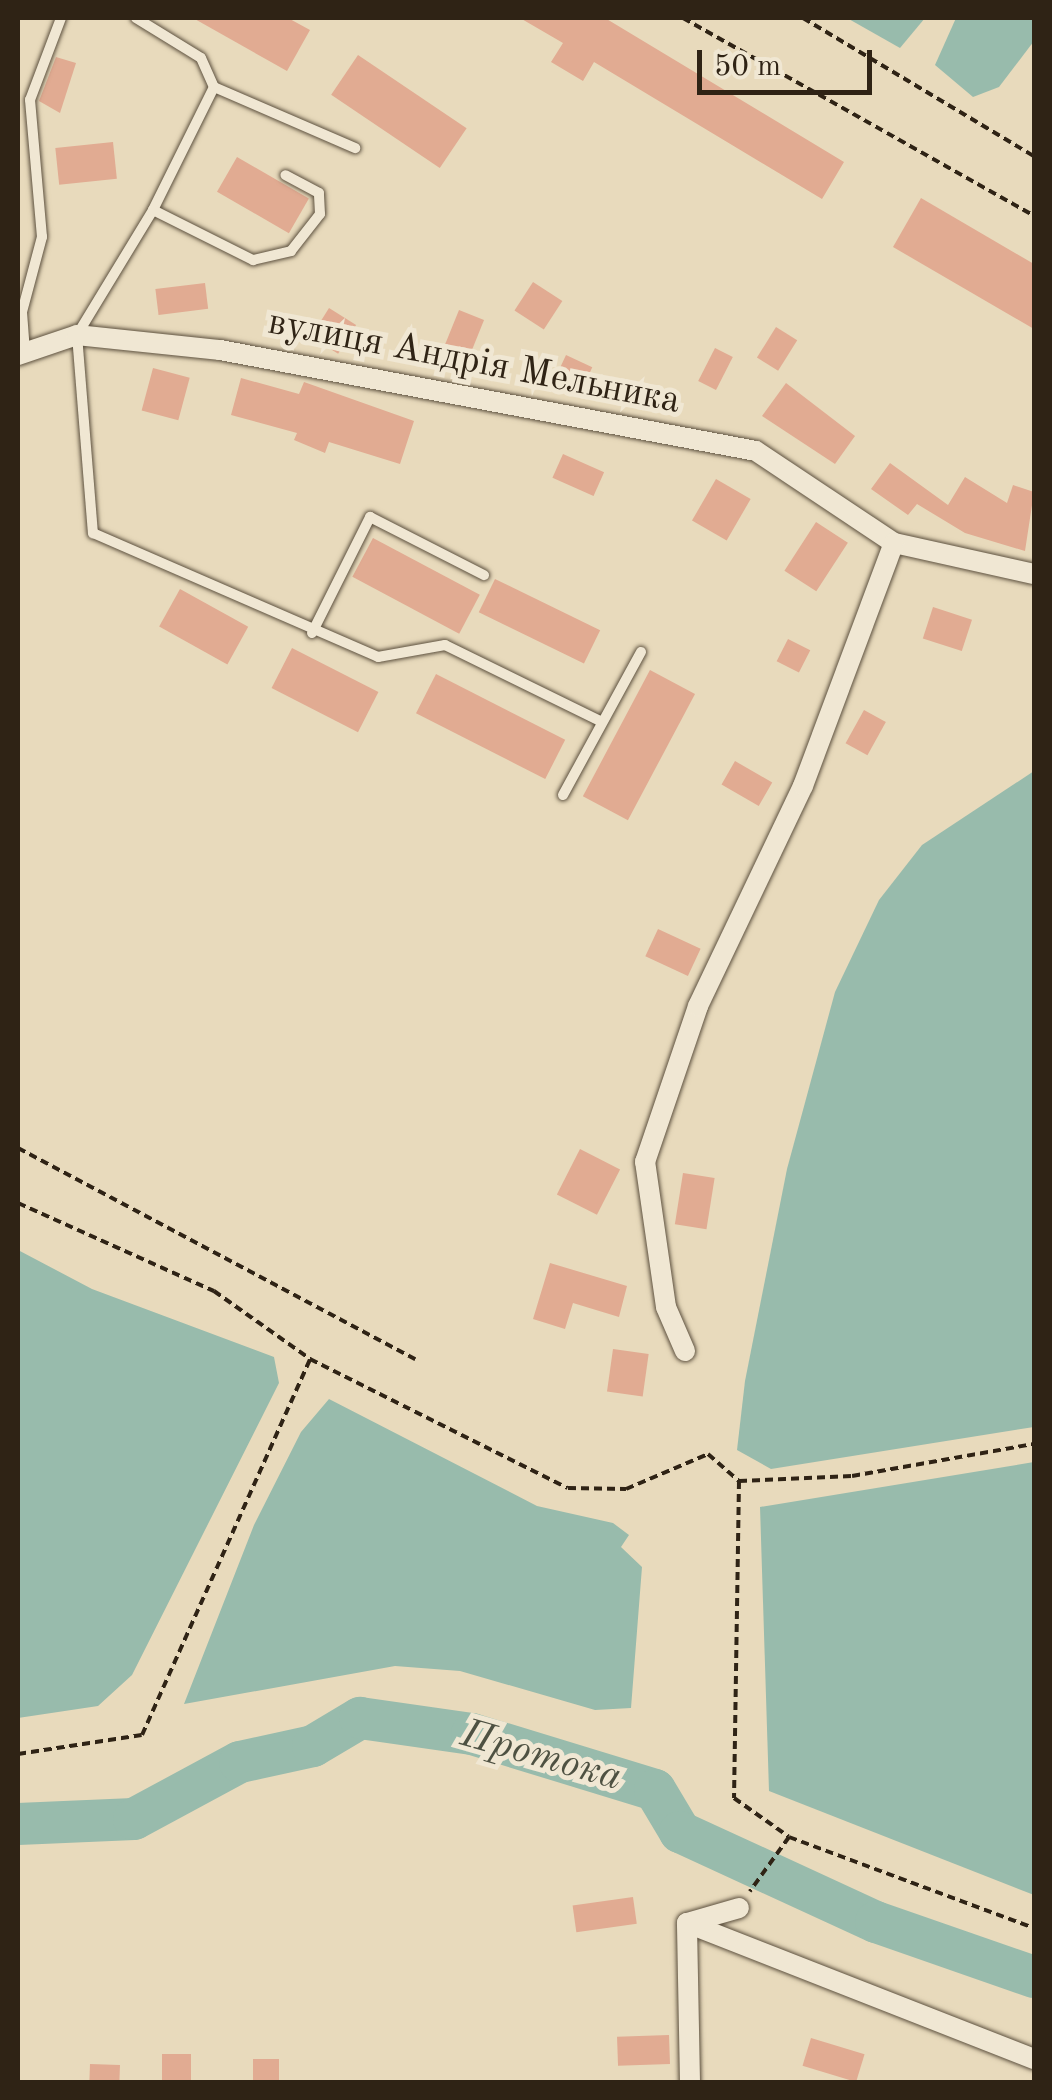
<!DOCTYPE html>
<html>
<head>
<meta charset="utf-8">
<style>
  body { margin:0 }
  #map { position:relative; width:1052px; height:2100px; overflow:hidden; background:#e8dabc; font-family:"Old Standard TT",serif }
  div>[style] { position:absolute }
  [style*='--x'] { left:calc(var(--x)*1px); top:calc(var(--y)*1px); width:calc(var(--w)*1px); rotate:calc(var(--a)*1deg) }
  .water>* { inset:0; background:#98bbac }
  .river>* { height:42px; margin:-21px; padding:0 21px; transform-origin:21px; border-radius:21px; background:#98bbac }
  .building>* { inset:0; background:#e1ab92; transform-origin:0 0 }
  .path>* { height:4px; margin-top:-2px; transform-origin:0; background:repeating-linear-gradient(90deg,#2f2315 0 8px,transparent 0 13px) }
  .roads { filter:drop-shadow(0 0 2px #5d513f) drop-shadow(0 0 2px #5d513f) }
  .lane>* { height:10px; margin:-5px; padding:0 5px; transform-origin:5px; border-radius:5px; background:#f0e7d3 }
  .street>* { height:20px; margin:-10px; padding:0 10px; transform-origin:10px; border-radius:10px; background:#f0e7d3 }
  span { translate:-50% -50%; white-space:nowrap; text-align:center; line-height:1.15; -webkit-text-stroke:10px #f0e7d3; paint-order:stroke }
  .street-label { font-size:38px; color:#2f2315 }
  .water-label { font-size:40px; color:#4e5142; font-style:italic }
  .frame { position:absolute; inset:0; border:20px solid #2f2315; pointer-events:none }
  .scale { position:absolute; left:697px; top:50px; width:175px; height:45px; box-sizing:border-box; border:5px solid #2f2315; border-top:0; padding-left:12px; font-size:30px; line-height:35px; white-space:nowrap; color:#2f2315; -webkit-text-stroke:8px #f0e7d3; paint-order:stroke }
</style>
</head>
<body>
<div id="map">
  <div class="water">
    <i style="clip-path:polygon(847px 18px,925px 18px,900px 48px)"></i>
    <i style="clip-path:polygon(956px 18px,1034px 18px,1034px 41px,999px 87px,973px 97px,935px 65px)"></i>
    <i style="clip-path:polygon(1034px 771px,1034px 1427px,771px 1469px,737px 1450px,745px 1381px,787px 1169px,835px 992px,879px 900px,922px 845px)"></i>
    <i style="clip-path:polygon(18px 1250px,92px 1289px,274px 1357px,279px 1383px,132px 1675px,98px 1706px,18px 1718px)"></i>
    <i style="clip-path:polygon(329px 1399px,537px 1506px,613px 1523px,629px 1535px,621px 1547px,642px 1567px,631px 1708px,595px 1710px,460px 1671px,395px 1666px,184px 1704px,254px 1525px,301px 1432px)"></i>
    <i style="clip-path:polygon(1034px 1462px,1034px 1895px,769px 1791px,760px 1507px)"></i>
  </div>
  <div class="river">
    <i style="--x:18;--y:1824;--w:116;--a:-2.5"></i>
    <i style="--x:134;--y:1819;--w:120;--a:-28.3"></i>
    <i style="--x:240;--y:1762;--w:75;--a:-12.4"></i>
    <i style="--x:313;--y:1746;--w:55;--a:-30.8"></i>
    <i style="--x:360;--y:1718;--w:113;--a:8.1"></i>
    <i style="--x:472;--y:1734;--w:191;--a:17"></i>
    <i style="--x:655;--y:1790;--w:49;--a:59.2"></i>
    <i style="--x:680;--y:1832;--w:216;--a:24.7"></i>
    <i style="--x:876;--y:1922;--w:167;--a:19.2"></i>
  </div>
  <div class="building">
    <i style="clip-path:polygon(193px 18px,288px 18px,310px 30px,287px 71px)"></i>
    <i style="clip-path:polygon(520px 18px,605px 18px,844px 162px,822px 199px,594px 62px,583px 81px,551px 62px,563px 43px)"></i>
    <i style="left:358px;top:55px;width:131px;height:48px;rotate:34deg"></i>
    <i style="clip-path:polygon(56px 57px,76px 63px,60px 113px,39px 101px)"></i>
    <i style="left:113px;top:142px;width:37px;height:58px;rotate:84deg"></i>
    <i style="left:237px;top:157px;width:83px;height:40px;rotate:30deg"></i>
    <i style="clip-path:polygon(921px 198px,1034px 264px,1034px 329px,893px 247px)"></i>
    <i style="left:533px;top:282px;width:35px;height:34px;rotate:33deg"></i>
    <i style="left:205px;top:283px;width:26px;height:50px;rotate:83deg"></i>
    <i style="left:329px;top:308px;width:32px;height:34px;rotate:32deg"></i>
    <i style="left:459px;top:310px;width:27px;height:40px;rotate:22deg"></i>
    <i style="left:776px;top:327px;width:25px;height:36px;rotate:32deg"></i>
    <i style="left:715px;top:348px;width:20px;height:37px;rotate:27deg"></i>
    <i style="left:566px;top:355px;width:29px;height:30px;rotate:25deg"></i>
    <i style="left:153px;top:368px;width:38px;height:44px;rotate:15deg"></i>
    <i style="clip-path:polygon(241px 378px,299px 394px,304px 382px,414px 421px,400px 464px,329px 442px,325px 453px,294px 440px,297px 433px,231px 415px)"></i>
    <i style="clip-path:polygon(786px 383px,855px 436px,835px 464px,762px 416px)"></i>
    <i style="left:563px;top:454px;width:45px;height:26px;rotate:24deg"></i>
    <i style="clip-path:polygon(890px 463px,948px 505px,965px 477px,1007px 503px,1013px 485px,1034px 492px,1025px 551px,965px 533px,917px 504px,908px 515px,871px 489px)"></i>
    <i style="left:716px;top:479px;width:40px;height:48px;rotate:30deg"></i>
    <i style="left:816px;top:522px;width:38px;height:58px;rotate:33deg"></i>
    <i style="left:373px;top:538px;width:121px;height:44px;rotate:28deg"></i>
    <i style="left:495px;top:579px;width:117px;height:37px;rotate:26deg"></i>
    <i style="left:180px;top:589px;width:78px;height:43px;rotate:29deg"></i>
    <i style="left:933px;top:607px;width:41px;height:33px;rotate:18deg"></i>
    <i style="left:788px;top:639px;width:25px;height:25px;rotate:27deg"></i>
    <i style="left:292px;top:648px;width:97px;height:45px;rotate:27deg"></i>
    <i style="left:650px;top:670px;width:51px;height:143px;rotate:28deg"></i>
    <i style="left:436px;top:674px;width:145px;height:44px;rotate:27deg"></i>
    <i style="left:864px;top:710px;width:25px;height:38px;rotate:29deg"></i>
    <i style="left:735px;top:761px;width:43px;height:27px;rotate:30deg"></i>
    <i style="left:658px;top:929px;width:47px;height:30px;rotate:25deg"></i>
    <i style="left:580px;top:1149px;width:45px;height:51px;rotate:27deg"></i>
    <i style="left:683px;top:1173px;width:32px;height:52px;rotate:9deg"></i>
    <i style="clip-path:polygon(550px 1263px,627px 1286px,619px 1317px,573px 1303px,565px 1329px,533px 1319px)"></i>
    <i style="left:613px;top:1349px;width:36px;height:43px;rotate:8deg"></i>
    <i style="left:633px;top:1897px;width:27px;height:61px;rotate:82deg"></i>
    <i style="left:669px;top:2035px;width:29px;height:52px;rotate:88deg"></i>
    <i style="left:811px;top:2038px;width:56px;height:29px;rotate:17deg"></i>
    <i style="left:191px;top:2054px;width:28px;height:29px;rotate:90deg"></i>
    <i style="left:253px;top:2059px;width:26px;height:23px"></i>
    <i style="left:90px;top:2064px;width:30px;height:18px;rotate:2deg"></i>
  </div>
  <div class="path">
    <i style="--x:683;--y:18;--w:403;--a:29.4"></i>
    <i style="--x:803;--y:18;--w:269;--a:30.9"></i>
    <i style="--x:18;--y:1148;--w:450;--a:28"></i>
    <i style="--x:18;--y:1203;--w:215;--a:24.2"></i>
    <i style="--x:214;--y:1291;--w:118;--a:35.3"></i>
    <i style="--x:310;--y:1359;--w:288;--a:26.6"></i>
    <i style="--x:568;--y:1488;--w:58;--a:1"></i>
    <i style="--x:626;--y:1489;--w:89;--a:-23.1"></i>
    <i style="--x:708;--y:1454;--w:41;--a:41.1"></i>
    <i style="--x:739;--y:1481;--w:317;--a:90.9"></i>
    <i style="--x:734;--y:1798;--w:67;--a:35.3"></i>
    <i style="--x:789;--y:1837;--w:67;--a:125.8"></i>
    <i style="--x:739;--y:1481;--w:113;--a:-2.5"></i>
    <i style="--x:852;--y:1476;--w:185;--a:-10"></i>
    <i style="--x:18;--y:1754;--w:125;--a:-8.7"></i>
    <i style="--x:142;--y:1735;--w:412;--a:-65.9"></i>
    <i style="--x:789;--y:1837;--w:261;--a:20.4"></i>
  </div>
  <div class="roads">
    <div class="lane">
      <i style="--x:136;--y:18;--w:76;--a:31.6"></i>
      <i style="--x:201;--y:58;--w:32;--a:66"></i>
      <i style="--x:214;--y:87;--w:137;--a:116.4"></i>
      <i style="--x:153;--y:210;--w:146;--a:121.3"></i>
      <i style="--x:77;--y:335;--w:199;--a:85.4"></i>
      <i style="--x:93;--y:533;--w:311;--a:23.5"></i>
      <i style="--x:378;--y:657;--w:68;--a:-10.2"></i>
      <i style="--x:445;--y:645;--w:175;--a:26.1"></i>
      <i style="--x:214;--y:87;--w:154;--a:23.4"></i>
      <i style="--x:153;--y:210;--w:112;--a:26.6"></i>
      <i style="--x:253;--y:260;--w:39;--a:-13"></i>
      <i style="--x:291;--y:251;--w:47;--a:-51.9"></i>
      <i style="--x:320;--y:214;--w:21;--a:-93"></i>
      <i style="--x:319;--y:193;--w:38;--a:-152"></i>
      <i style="--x:25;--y:352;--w:40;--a:-94.3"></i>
      <i style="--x:22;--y:312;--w:78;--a:-75.1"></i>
      <i style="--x:42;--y:237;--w:138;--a:-95"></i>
      <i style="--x:30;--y:100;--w:88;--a:-69.3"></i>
      <i style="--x:312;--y:633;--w:130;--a:-63.4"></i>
      <i style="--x:370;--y:517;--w:128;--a:27"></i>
      <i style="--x:563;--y:795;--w:163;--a:-61.4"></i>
    </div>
    <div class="street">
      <i style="--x:18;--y:355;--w:62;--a:-18.7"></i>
      <i style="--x:77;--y:335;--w:144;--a:6"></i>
      <i style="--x:220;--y:350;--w:545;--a:10.67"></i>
      <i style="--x:756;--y:451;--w:166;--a:33.7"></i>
      <i style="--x:894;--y:543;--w:143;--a:12.5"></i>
      <i style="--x:685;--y:1351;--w:48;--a:-113.4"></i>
      <i style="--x:666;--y:1307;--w:147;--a:-98.2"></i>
      <i style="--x:645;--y:1162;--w:165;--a:-71.2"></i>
      <i style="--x:698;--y:1006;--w:244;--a:-64.5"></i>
      <i style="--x:803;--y:786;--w:259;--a:-69.5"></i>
      <i style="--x:687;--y:1923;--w:373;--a:21.4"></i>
      <i style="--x:690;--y:2082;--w:159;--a:-91.1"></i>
      <i style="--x:687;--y:1923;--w:54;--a:-16.1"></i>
    </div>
  </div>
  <div class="street-label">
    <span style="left:474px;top:363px;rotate:11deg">вулиця Андрія Мельника</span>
  </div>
  <div class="water-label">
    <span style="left:541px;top:1757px;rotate:16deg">Протока</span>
  </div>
  <div class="frame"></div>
  <div class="scale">50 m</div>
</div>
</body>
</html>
